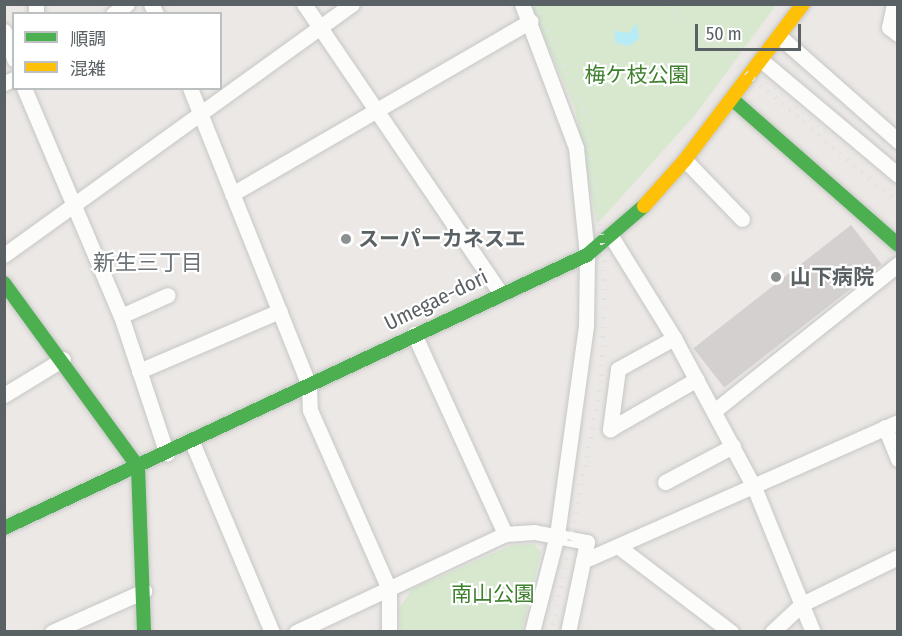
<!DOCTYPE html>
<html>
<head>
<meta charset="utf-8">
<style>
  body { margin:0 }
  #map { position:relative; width:902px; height:636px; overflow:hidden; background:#ebe8e5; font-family:"Fira Sans Condensed","Noto Sans JP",sans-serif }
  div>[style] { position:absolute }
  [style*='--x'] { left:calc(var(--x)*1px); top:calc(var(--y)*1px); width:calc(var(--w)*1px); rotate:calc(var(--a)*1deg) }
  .green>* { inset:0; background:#d7e8cf }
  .water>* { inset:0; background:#b7ecf7 }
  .building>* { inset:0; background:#d3d0cf; transform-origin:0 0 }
  .roads { filter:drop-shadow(0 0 2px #c6c7c6) drop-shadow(0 0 2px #c6c7c6) }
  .street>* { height:15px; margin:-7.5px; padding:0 7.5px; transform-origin:7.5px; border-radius:7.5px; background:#fcfcfb }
  .fast>* { height:14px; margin:-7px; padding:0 7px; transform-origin:7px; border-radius:7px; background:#4caf50 }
  .slow>* { height:14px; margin:-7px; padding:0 7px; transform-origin:7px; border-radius:7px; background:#ffc107 }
  .rail>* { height:4.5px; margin-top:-2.25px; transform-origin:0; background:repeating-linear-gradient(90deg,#e2e2e2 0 1.5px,transparent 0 9.5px) }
  .dots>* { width:16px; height:16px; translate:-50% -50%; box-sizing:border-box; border:3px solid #fff; border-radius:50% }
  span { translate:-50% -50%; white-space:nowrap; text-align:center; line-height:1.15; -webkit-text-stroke:4.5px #fff; paint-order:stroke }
  .park-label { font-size:21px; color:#3e802e }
  .poi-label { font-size:21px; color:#5a6164; font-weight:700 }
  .left { translate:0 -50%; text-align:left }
  .street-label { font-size:21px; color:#5a6164 }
  .neighbourhood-label { font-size:22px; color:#6b7376 }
  .frame { position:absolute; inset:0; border:6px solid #5a6164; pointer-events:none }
  .legend { position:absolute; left:12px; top:12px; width:210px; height:78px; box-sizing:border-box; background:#fff; border:2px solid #bdc0c1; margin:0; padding:8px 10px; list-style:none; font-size:18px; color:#5a6164 }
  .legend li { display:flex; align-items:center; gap:12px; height:30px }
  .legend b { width:30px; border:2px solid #bdc0c1 }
  .scale { position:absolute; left:695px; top:24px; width:106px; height:27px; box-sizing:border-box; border:3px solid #5a6164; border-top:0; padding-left:8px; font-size:18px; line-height:21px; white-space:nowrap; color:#5a6164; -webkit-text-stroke:4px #fff; paint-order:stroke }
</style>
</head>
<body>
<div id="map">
  <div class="green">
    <i style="clip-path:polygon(530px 5px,776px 5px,695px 115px,597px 224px,575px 108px)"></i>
    <i style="clip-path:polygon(534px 544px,541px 552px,522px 631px,400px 631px,399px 609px,412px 589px,512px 545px)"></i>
  </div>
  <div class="water">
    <i style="clip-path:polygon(637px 23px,639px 39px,628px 46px,616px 43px,614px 31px,629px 33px)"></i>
  </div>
  <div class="building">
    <i style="left:851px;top:225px;width:50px;height:200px;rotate:52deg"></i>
  </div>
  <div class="roads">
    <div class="street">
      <i style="--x:151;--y:4;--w:11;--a:63"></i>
      <i style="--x:304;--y:4;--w:348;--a:55.8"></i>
      <i style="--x:522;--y:4;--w:154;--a:69.4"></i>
      <i style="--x:576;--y:148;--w:108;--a:84.1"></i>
      <i style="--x:587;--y:255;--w:71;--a:90.8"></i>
      <i style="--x:586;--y:326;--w:211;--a:97.9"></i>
      <i style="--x:557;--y:535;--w:100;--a:104.5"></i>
      <i style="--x:894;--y:4;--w:24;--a:102"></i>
      <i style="--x:889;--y:27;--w:11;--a:38"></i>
      <i style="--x:36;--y:14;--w:10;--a:-90"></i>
      <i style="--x:113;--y:14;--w:17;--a:-36"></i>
      <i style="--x:4;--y:31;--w:30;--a:70"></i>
      <i style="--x:779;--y:36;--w:159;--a:41.4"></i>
      <i style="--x:761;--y:60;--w:179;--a:40"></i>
      <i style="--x:4;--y:83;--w:11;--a:-22"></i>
      <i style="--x:24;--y:88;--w:248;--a:67"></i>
      <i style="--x:121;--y:316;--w:145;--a:71.6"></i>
      <i style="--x:190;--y:88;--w:321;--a:68.2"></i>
      <i style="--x:309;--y:386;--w:24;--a:88"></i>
      <i style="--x:310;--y:410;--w:196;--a:66.2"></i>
      <i style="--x:389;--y:589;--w:43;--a:90"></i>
      <i style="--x:685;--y:160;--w:82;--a:46"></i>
      <i style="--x:232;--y:194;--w:345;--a:-30.1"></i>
      <i style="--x:611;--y:236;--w:120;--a:58.3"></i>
      <i style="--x:674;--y:338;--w:169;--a:61.8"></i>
      <i style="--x:754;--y:487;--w:157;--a:67.9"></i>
      <i style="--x:4;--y:255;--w:429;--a:-35.8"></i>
      <i style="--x:121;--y:316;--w:51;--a:-24.1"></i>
      <i style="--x:414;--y:334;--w:220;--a:65.5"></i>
      <i style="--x:674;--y:338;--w:64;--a:151"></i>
      <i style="--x:618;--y:369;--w:61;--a:97.6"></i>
      <i style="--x:610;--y:429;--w:100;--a:-29.9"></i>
      <i style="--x:139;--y:371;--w:153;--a:-23.1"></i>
      <i style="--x:4;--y:395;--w:69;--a:-31.4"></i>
      <i style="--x:714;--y:411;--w:236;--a:-38.6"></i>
      <i style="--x:885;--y:427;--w:35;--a:68"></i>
      <i style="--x:192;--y:442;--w:206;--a:67.2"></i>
      <i style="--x:665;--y:482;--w:77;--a:-27.9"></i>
      <i style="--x:619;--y:547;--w:141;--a:37.2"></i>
      <i style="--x:583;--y:561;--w:344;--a:-23.8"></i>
      <i style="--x:52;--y:632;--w:101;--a:-24"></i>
      <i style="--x:296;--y:632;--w:231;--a:-25.1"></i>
      <i style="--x:505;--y:534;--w:29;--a:-4"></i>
      <i style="--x:534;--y:532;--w:54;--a:10.7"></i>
      <i style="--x:587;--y:542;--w:92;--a:101.9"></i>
      <i style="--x:772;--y:632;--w:41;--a:-43"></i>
      <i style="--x:802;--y:604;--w:107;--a:-26.1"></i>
    </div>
    <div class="fast">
      <i style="--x:732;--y:99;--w:221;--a:41.3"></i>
      <i style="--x:4;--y:283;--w:228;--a:53.9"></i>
      <i style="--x:138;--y:467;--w:165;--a:87.9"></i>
      <i style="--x:4;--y:528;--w:644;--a:-25.09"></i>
      <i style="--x:587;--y:255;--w:75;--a:-40.7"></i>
    </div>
    <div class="slow">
      <i style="--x:644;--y:206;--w:62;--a:-48.3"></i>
      <i style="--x:685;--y:160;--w:196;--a:-52.9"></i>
    </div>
  </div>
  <div class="rail">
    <i style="--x:536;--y:4;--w:118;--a:65.4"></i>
    <i style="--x:585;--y:111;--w:150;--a:82.4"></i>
    <i style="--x:605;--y:260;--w:121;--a:91.4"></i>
    <i style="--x:602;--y:381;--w:256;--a:101.3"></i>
    <i style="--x:667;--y:4;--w:305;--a:40.7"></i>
    <i style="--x:760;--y:75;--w:93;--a:40.2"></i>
  </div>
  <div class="dots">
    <i style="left:346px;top:239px;background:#8d9091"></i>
    <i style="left:776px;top:277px;background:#8d9091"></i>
  </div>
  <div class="park-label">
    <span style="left:637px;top:75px">梅ケ枝公園</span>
    <span style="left:493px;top:594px">南山公園</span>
  </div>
  <div class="poi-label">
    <span class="left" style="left:358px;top:239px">スーパーカネスエ</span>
    <span class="left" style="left:790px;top:277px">山下病院</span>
  </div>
  <div class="street-label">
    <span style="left:436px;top:300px;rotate:-26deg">Umegae-dori</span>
  </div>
  <div class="neighbourhood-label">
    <span style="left:148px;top:263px">新生三丁目</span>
  </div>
  <div class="frame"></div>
  <ul class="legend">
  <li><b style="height:8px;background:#4caf50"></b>順調</li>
  <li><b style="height:8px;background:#ffc107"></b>混雑</li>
  </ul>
  <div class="scale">50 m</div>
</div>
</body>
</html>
